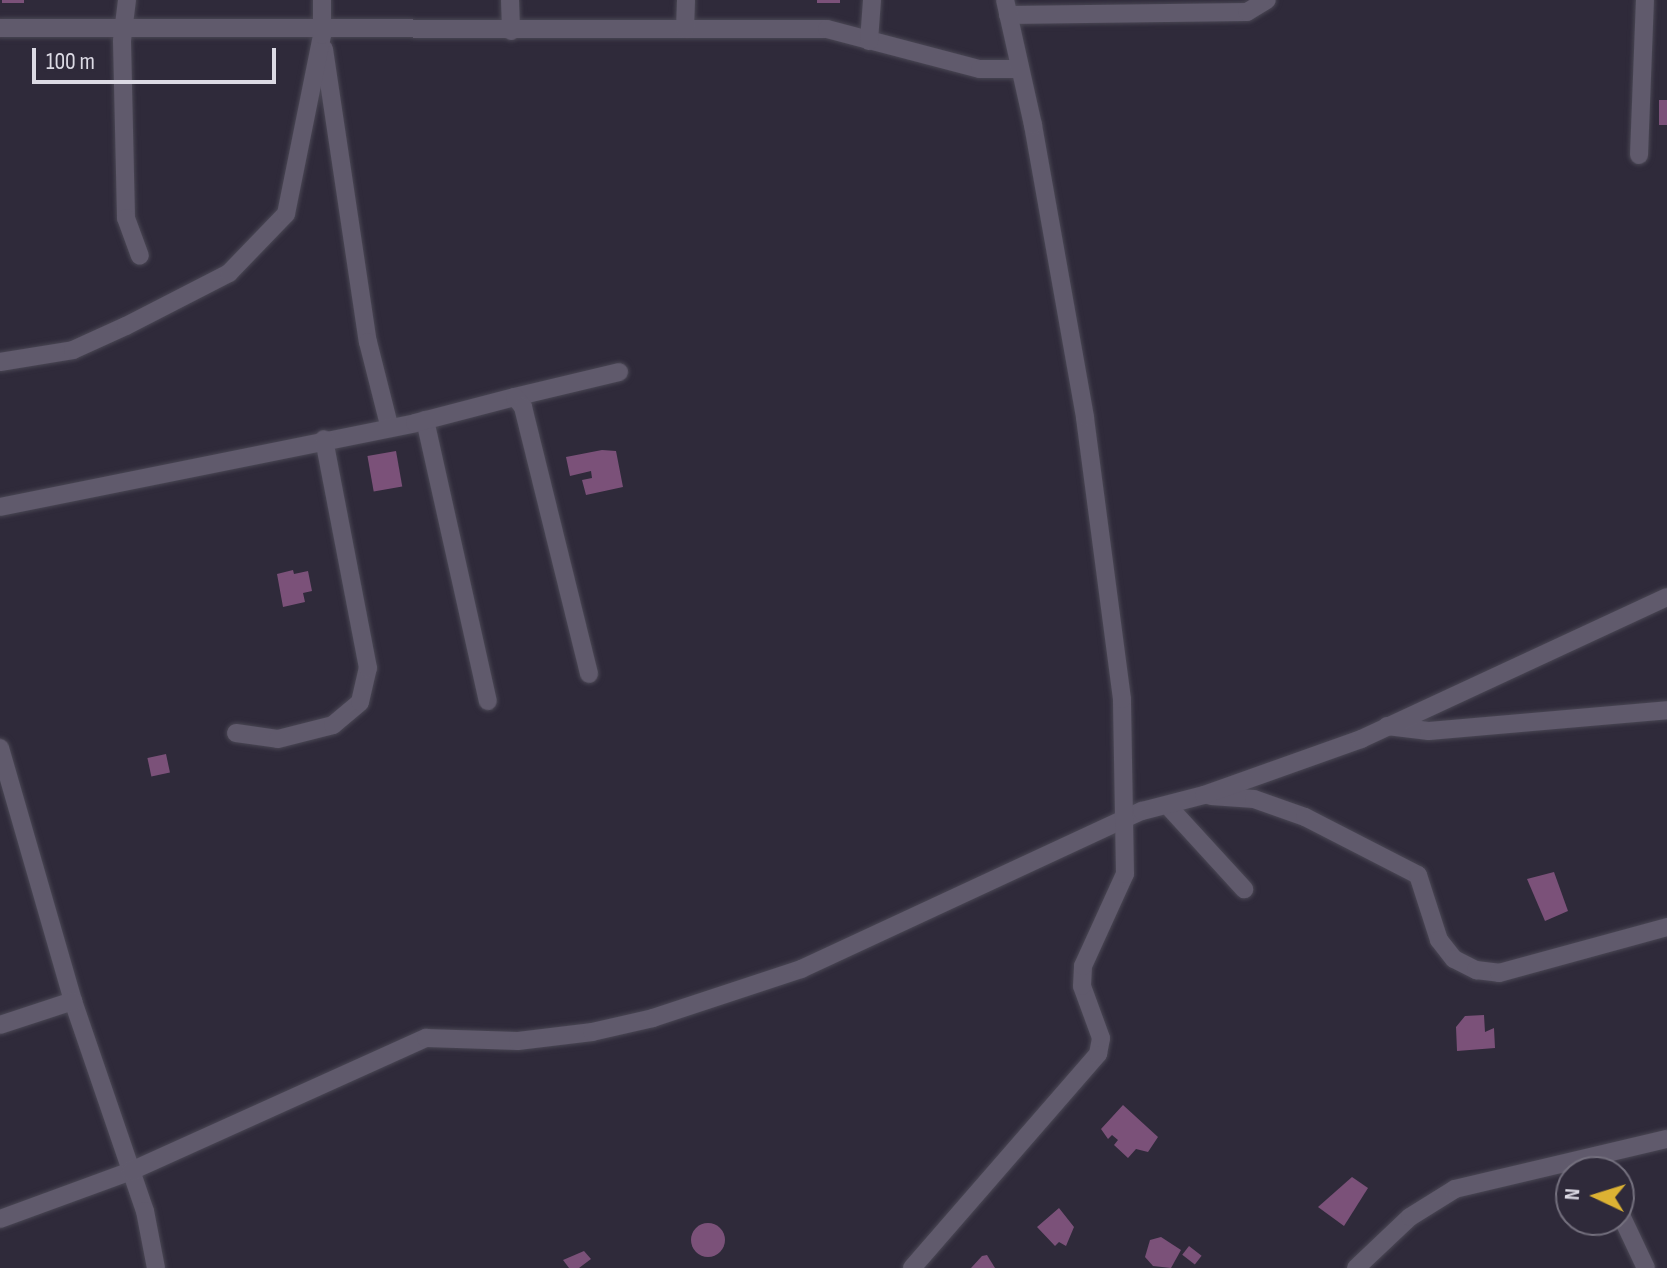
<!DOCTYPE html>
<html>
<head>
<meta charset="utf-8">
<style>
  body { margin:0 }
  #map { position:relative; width:1667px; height:1268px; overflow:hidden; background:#2f2a3a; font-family:"Sofia Sans Condensed",sans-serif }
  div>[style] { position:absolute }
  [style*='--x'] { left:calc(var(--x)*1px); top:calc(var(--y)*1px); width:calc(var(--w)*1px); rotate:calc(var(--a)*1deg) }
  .building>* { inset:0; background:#7b5179; transform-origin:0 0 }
  .round { border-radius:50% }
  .roads { filter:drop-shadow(0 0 2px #4a4754) drop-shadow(0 0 2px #4a4754) }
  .minor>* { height:18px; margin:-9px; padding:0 9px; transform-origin:9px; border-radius:9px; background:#605a6c }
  span { translate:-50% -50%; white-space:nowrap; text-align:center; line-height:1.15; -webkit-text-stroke:8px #2f2a3a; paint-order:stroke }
  .north { position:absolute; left:1555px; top:1156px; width:80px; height:80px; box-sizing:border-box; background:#2f2a3a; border:2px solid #74707e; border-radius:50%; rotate:274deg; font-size:22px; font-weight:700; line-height:32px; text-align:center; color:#dcdae4 }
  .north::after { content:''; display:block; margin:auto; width:28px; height:36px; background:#dcb233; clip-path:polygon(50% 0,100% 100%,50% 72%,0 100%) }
  .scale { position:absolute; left:32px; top:48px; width:244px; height:36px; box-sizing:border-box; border:4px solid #dcdae4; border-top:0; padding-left:10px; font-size:24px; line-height:28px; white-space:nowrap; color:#dcdae4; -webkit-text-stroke:6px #2f2a3a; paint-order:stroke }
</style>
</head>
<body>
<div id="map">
  <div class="building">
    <i style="left:2px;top:0;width:22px;height:3px"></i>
    <i style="left:817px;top:0;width:23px;height:3px"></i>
    <i style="left:1659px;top:100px;width:8px;height:25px"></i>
    <i style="clip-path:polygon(602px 450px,616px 451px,623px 487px,586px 495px,582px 480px,592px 478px,591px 471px,570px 476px,566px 457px)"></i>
    <i style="left:396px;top:451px;width:36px;height:29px;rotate:80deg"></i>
    <i style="clip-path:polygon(293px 570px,294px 574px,308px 571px,312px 591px,303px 593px,305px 602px,283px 607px,277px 574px)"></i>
    <i style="left:166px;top:754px;width:19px;height:19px;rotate:78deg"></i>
    <i style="clip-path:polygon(1554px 872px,1568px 911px,1545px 921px,1527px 879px)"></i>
    <i style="clip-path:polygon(1484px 1015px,1485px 1032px,1494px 1028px,1495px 1048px,1457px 1051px,1456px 1027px,1465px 1016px)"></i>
    <i style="clip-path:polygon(1123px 1105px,1158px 1137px,1148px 1152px,1136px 1149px,1128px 1158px,1114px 1145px,1118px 1140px,1112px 1135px,1108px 1139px,1101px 1129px)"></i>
    <i style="clip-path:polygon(1352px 1177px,1368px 1188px,1344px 1226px,1318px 1207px)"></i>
    <i style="clip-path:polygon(1059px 1208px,1074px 1227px,1066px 1246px,1059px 1242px,1055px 1246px,1037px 1227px)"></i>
    <i class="round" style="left:691px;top:1223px;width:34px;height:34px"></i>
    <i style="clip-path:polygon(1161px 1237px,1181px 1250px,1171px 1268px,1153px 1266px,1145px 1257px,1150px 1240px)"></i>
    <i style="left:1189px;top:1246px;width:16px;height:11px;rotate:38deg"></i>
    <i style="clip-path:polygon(584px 1251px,591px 1259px,579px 1268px,569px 1268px,563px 1260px)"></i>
    <i style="clip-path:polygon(987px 1255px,995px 1268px,971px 1268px,982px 1256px)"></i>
  </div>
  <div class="roads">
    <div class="minor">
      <i style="--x:127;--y:0;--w:41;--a:97"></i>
      <i style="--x:122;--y:41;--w:177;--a:88.7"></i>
      <i style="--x:126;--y:218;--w:40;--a:69.8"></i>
      <i style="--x:510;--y:0;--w:31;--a:88"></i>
      <i style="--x:1008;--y:15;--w:239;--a:-0.7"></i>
      <i style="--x:1247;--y:12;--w:23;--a:-31"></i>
      <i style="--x:0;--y:28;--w:827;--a:0.07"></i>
      <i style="--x:827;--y:29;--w:158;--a:14.7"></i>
      <i style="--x:980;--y:69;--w:40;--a:0"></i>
      <i style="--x:685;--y:29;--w:29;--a:-88"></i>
      <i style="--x:869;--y:41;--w:41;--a:-85.8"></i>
      <i style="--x:324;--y:49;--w:296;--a:81.5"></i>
      <i style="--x:368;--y:342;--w:86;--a:75.8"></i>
      <i style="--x:1639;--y:155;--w:155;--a:-87.8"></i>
      <i style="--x:0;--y:362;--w:74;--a:-9.3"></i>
      <i style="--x:73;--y:350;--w:58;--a:-24.4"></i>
      <i style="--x:126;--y:326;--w:116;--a:-27.2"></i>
      <i style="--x:229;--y:273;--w:82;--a:-46"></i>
      <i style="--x:286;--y:214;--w:183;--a:-78.6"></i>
      <i style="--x:322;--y:35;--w:35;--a:-90"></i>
      <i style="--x:515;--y:397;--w:107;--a:-13.5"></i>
      <i style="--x:425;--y:420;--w:288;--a:77.4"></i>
      <i style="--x:0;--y:507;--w:423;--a:-11.4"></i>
      <i style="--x:415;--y:423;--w:103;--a:-14.6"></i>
      <i style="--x:515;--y:397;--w:13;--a:51"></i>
      <i style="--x:523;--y:407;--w:275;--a:76.1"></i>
      <i style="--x:1387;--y:726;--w:42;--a:6.8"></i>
      <i style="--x:1429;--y:731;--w:239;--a:-5"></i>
      <i style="--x:236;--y:733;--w:42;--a:8.1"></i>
      <i style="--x:278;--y:739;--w:57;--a:-14.3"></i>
      <i style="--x:333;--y:725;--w:35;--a:-40"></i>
      <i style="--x:360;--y:702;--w:35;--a:-77"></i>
      <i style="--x:368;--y:668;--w:233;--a:-100.9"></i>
      <i style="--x:0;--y:748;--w:263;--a:73.9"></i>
      <i style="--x:73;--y:1001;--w:222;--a:71.1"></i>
      <i style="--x:145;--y:1211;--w:58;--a:79.1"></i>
      <i style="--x:1211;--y:796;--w:43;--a:4"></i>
      <i style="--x:1254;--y:799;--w:54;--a:19.4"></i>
      <i style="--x:1305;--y:817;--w:127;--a:27.2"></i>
      <i style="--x:1418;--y:875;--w:68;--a:72.1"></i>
      <i style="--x:1439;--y:940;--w:24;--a:52"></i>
      <i style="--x:1454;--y:959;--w:25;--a:27"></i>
      <i style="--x:1476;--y:970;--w:23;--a:7"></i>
      <i style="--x:1499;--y:973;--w:174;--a:-15.3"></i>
      <i style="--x:1168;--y:806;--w:113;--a:47.5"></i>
      <i style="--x:0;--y:1025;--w:77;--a:-18.2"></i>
      <i style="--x:1619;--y:1211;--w:63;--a:64.7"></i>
      <i style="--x:0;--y:1219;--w:140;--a:-20.1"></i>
      <i style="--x:131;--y:1171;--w:324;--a:-24.3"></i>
      <i style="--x:426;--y:1038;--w:92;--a:1.9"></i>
      <i style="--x:518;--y:1041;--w:75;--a:-6.9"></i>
      <i style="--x:592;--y:1032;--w:63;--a:-12.9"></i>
      <i style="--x:653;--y:1018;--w:156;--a:-18.3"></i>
      <i style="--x:801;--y:969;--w:376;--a:-24.9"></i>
      <i style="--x:1142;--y:811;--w:64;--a:-14.5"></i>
      <i style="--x:1204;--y:795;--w:167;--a:-19.6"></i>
      <i style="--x:1361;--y:739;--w:337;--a:-24.9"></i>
      <i style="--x:912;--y:1268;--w:284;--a:-49"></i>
      <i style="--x:1098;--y:1054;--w:16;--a:-79"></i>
      <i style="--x:1101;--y:1038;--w:55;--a:-110.1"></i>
      <i style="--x:1082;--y:986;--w:20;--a:-87"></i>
      <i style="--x:1083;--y:966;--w:101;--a:-65.5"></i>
      <i style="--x:1125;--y:874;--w:175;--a:-91"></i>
      <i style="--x:1122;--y:699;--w:284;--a:-97.5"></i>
      <i style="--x:1085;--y:417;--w:297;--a:-100.1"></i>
      <i style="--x:1033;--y:125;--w:128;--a:-102.6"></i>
      <i style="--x:1356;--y:1268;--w:74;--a:-43.4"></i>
      <i style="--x:1410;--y:1217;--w:53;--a:-31.9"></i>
      <i style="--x:1455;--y:1189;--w:218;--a:-13.3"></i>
    </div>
  </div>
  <div class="north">N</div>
  <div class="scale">100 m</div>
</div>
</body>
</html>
